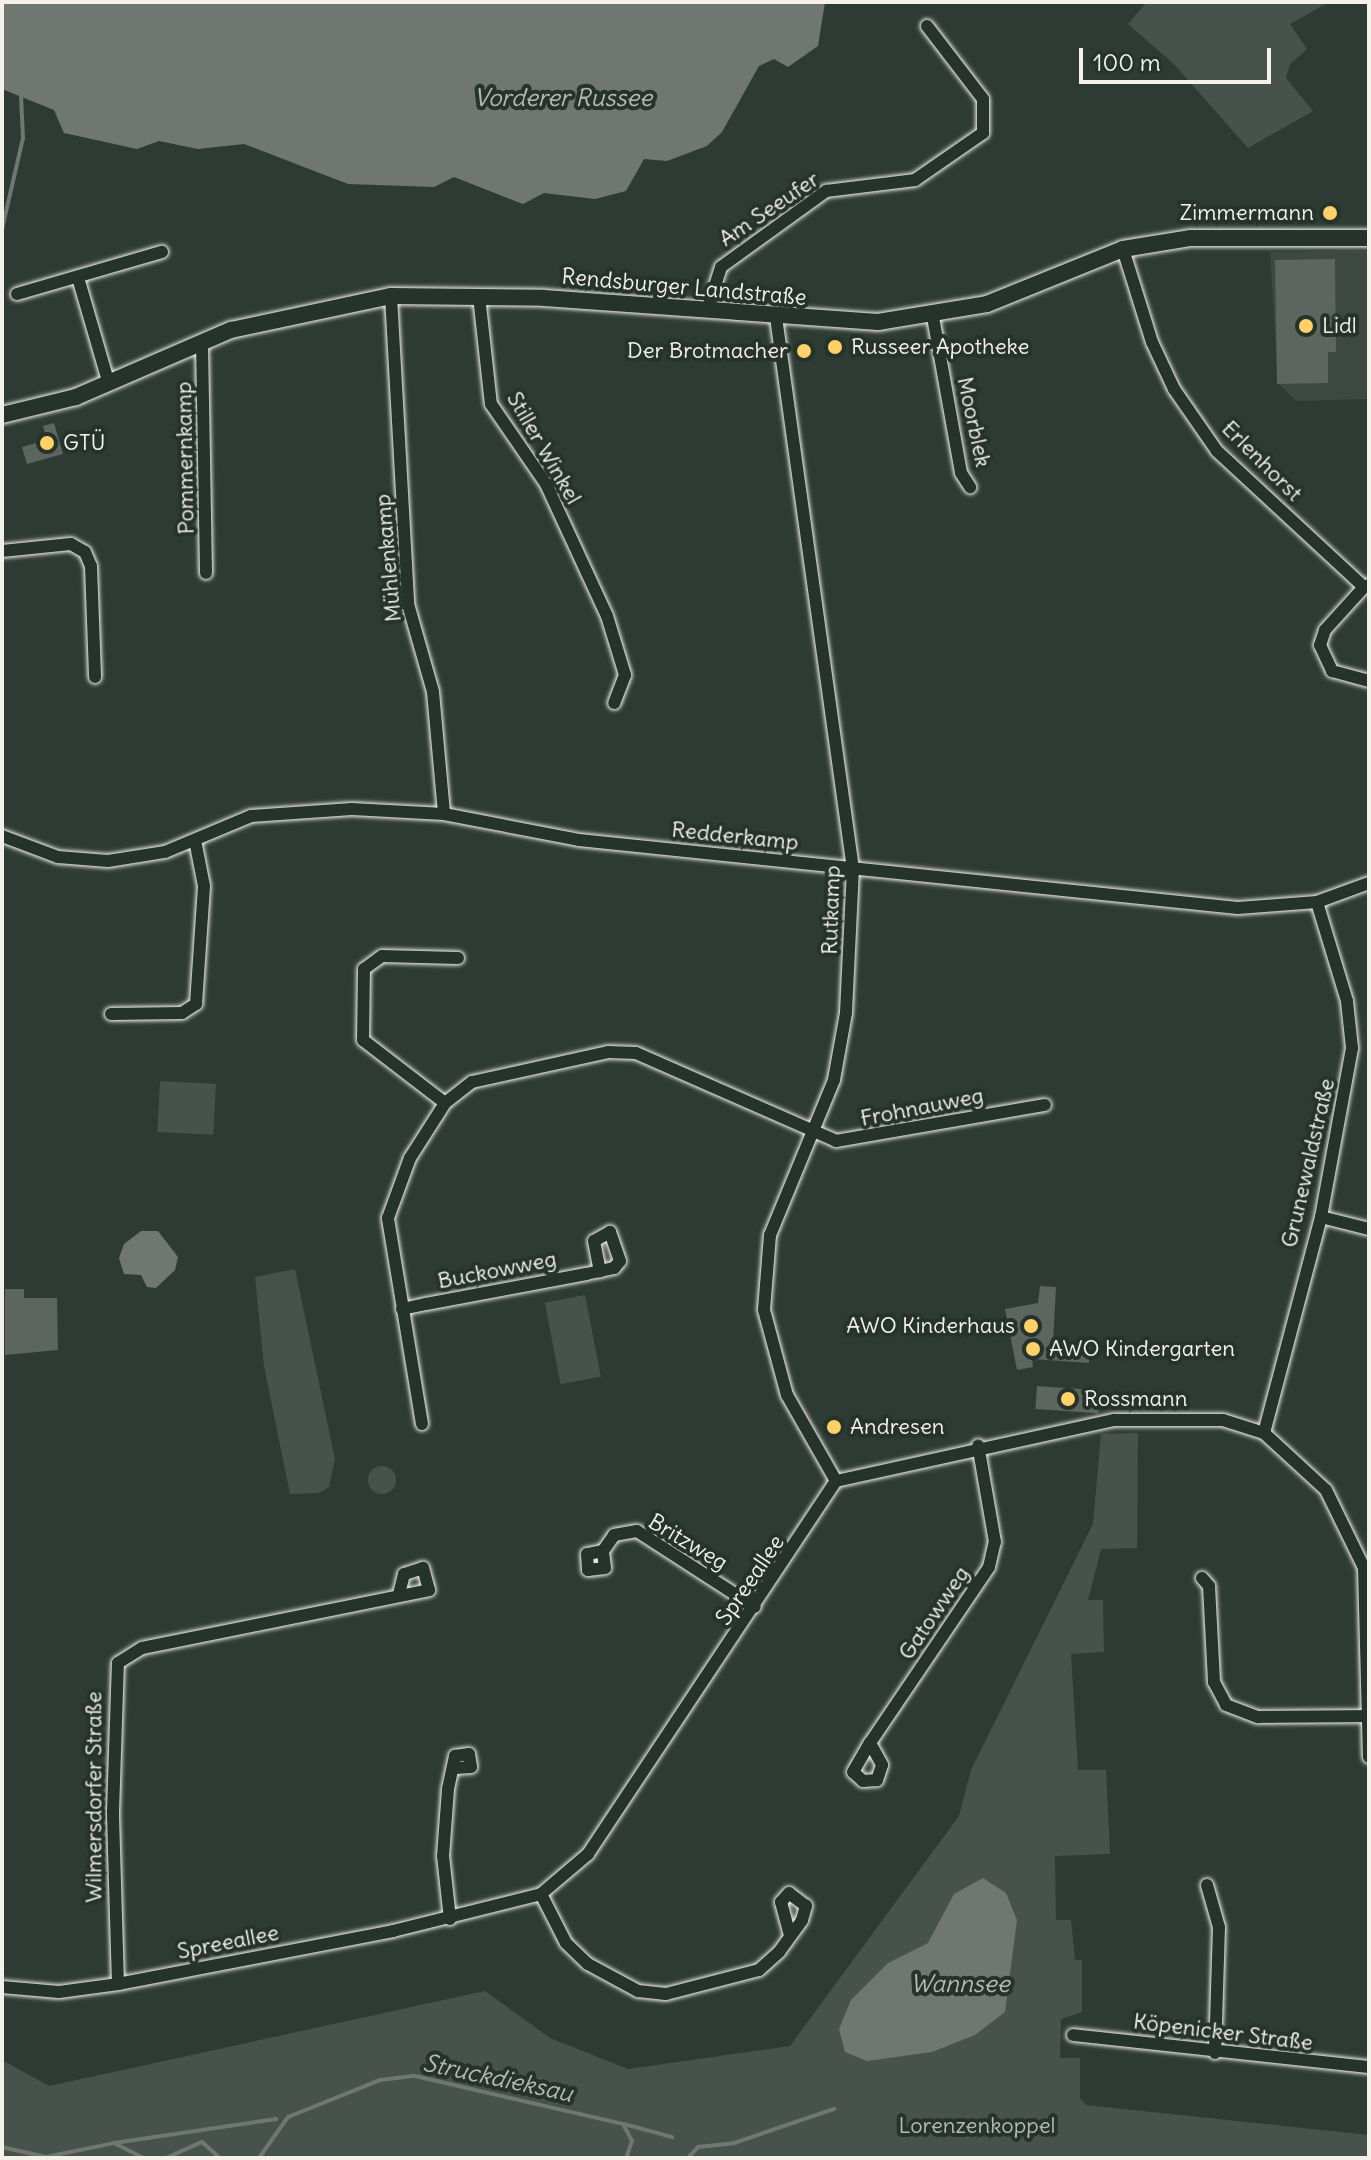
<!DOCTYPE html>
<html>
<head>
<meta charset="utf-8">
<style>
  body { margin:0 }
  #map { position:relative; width:1371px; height:2160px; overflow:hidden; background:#2e3b34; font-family:Delius,sans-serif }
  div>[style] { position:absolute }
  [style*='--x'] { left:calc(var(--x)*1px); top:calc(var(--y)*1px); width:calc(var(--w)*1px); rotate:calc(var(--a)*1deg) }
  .built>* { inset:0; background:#3c4841 }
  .green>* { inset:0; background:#48524c; transform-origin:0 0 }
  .round { border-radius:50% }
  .water>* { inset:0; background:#6f7770 }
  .stream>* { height:4px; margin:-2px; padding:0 2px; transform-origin:2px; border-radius:2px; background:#6f7770 }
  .building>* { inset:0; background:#5c655e; transform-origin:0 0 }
  .roads { filter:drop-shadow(0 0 2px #f4f1e8) drop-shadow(0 0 2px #f4f1e8) }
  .minor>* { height:12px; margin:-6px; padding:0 6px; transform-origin:6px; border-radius:6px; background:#26332d }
  .tertiary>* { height:16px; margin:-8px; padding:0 8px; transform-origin:8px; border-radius:8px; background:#26332d }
  .dots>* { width:22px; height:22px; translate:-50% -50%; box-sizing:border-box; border:4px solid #26332d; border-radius:50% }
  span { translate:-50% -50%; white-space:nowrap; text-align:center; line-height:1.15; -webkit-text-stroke:8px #26332d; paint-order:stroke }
  .street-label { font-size:22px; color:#f4f1e8 }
  .poi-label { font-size:22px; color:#f4f1e8 }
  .right { translate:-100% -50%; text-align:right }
  .left { translate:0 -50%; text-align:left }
  .park-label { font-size:22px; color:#b8b9b1 }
  .water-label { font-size:24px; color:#b8bab2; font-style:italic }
  .frame { position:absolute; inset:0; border:4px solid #f4f1e8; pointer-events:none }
  .scale { position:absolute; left:1079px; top:48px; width:192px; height:36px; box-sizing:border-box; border:4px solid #f4f1e8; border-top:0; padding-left:10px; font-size:24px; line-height:28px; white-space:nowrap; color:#f4f1e8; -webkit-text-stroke:6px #26332d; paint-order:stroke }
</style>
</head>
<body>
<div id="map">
  <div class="built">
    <i style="clip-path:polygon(1369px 251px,1369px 399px,1296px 401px,1278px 383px,1270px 252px)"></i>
  </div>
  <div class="green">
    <i style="clip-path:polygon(1147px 2px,1329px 2px,1290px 24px,1307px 49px,1290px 64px,1286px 78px,1313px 111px,1248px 148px,1173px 63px,1128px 24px)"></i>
    <i style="left:160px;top:1081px;width:56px;height:51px;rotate:3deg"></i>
    <i style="clip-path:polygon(295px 1269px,335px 1459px,329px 1487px,319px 1493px,290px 1494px,264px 1366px,255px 1277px)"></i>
    <i style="left:585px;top:1295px;width:83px;height:41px;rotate:79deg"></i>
    <i style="clip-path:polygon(1138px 1433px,1137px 1548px,1101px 1549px,1088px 1600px,1103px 1600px,1104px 1652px,1071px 1654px,1078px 1770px,1106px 1770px,1110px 1854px,1055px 1856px,1056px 1920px,1071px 1920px,1075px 1960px,1082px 1960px,1082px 2012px,1061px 2019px,1060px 2058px,1080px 2058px,1080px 2098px,1086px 2105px,1369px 2135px,1369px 2158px,2px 2158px,2px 2060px,49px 2086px,485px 1991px,550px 2038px,628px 2069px,790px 2046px,959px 1816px,971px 1770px,1093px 1524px,1101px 1434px)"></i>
    <i class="round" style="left:368px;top:1466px;width:28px;height:28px"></i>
  </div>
  <div class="water">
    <i style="clip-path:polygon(2px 2px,825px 2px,818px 46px,788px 67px,774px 59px,759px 66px,722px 132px,707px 146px,667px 161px,644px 159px,626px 191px,595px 199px,544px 193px,523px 204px,454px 177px,434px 187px,348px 184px,244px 144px,198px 149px,159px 141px,137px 149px,64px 133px,54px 110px,2px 89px)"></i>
    <i style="clip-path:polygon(141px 1231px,158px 1231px,178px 1257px,175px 1270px,156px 1288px,147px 1287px,141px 1275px,124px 1274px,119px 1258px,124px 1244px)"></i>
    <i style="clip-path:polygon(983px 1878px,1006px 1893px,1017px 1920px,1005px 2012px,975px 2035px,932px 2052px,867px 2061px,845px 2052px,839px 2029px,851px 2000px,888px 1963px,928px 1943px,954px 1894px)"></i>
  </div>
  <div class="stream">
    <i style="--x:2;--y:229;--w:93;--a:-77"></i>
    <i style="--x:23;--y:138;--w:43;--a:-92.7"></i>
    <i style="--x:624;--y:2124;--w:50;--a:15.2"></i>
    <i style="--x:114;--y:2143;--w:164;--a:-8.4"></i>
    <i style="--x:2;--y:2147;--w:45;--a:12.8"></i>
    <i style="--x:46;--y:2157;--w:69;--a:-11.6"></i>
    <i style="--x:114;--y:2143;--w:34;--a:27"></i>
    <i style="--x:166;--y:2158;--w:39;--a:-24"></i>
    <i style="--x:202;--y:2142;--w:24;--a:42"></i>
    <i style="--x:259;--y:2158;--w:50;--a:-54.7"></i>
    <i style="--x:288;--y:2117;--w:99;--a:-21.9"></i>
    <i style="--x:380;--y:2080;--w:35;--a:-7"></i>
    <i style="--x:415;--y:2076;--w:213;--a:13"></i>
    <i style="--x:623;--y:2124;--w:19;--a:62"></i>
    <i style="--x:632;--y:2141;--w:18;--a:109"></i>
    <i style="--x:688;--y:2158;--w:15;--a:-48"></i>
    <i style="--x:698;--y:2147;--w:36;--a:-6"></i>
    <i style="--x:734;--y:2143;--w:106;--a:-18.8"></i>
  </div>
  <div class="building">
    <i style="clip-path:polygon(1335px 259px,1336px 352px,1328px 352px,1328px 383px,1277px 384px,1275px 260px)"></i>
    <i style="clip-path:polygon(54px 423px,63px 454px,27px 464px,22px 447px,47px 440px,43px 426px)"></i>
    <i style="clip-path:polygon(1040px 1286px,1056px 1287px,1053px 1343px,1090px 1346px,1089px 1363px,1032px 1359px,1033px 1367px,1017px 1370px,1005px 1309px,1038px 1303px)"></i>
    <i style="clip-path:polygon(5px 1289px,24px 1289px,24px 1298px,57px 1298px,58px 1350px,5px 1355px)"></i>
    <i style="left:1037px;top:1386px;width:63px;height:23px;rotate:4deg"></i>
  </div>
  <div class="roads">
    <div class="minor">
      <i style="--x:1123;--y:249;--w:97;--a:72.7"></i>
      <i style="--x:1152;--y:342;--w:52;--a:64.9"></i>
      <i style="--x:1174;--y:389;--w:75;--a:55.3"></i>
      <i style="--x:1217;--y:451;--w:200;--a:42.8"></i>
      <i style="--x:1364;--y:587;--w:5;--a:-22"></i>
      <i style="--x:79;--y:281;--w:107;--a:73.8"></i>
      <i style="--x:17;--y:294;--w:151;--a:-16.2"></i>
      <i style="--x:391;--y:296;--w:308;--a:86.8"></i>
      <i style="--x:408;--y:604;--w:91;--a:74.1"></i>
      <i style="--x:433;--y:692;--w:122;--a:84.8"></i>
      <i style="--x:479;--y:296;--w:109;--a:83.7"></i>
      <i style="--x:491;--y:404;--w:97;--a:55.5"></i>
      <i style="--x:546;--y:484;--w:145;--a:65.2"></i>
      <i style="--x:607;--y:616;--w:62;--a:73"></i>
      <i style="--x:625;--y:675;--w:30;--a:111"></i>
      <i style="--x:707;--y:311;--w:46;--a:-72.3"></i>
      <i style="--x:721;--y:267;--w:130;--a:-35.9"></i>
      <i style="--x:826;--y:191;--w:90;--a:-7"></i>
      <i style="--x:915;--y:180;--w:83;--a:-34.7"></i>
      <i style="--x:983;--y:133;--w:34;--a:-90"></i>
      <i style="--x:983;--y:99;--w:92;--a:-127.5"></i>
      <i style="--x:776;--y:317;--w:557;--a:82.06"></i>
      <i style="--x:853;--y:869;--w:144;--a:92.8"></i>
      <i style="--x:846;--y:1013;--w:68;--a:100.2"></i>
      <i style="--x:834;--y:1080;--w:168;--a:112.4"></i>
      <i style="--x:770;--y:1235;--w:75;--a:94.6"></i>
      <i style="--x:764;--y:1310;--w:88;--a:74.9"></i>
      <i style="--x:787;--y:1395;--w:99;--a:60.3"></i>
      <i style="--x:933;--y:317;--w:158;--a:79.8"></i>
      <i style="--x:961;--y:473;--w:17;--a:57"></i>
      <i style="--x:202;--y:343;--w:230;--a:89"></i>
      <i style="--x:2;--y:551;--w:69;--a:-5.8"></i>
      <i style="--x:71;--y:544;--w:16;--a:30"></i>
      <i style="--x:85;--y:552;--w:15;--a:67"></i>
      <i style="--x:91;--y:566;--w:111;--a:87.9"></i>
      <i style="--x:1364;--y:587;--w:58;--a:132.2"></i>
      <i style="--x:1325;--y:630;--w:16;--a:108"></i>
      <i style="--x:1320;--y:645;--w:29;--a:65"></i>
      <i style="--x:1332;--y:671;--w:38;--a:15"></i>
      <i style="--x:2;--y:836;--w:60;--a:20.6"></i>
      <i style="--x:58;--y:857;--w:50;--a:4.6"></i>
      <i style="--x:108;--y:861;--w:58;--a:-9"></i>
      <i style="--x:165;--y:852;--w:93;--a:-22.7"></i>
      <i style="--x:251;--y:816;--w:101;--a:-4"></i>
      <i style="--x:352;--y:809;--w:92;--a:3.1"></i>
      <i style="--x:444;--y:814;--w:137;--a:10.9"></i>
      <i style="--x:579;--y:840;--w:662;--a:5.89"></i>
      <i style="--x:1238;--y:908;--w:79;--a:-4.3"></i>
      <i style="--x:1317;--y:902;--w:55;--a:-20.1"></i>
      <i style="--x:111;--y:1014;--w:71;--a:-0.8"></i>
      <i style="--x:182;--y:1013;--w:17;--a:-33"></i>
      <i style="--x:196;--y:1004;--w:118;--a:-86.1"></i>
      <i style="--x:204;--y:886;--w:47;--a:-101.1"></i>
      <i style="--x:445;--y:1103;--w:103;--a:-142.5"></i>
      <i style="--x:363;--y:1040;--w:71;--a:-89.2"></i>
      <i style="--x:364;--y:969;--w:22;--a:-36"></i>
      <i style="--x:382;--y:956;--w:76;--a:1.5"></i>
      <i style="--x:1321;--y:1217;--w:49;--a:14"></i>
      <i style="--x:402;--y:1309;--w:25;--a:-12"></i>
      <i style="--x:426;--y:1304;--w:163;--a:-10.6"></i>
      <i style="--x:586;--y:1274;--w:29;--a:-12"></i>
      <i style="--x:614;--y:1268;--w:9;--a:-49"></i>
      <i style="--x:620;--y:1261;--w:31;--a:-109"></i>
      <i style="--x:610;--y:1232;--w:18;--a:151"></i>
      <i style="--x:594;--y:1241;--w:31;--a:79"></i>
      <i style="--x:422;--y:1424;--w:209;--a:-99.4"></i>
      <i style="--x:388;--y:1218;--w:64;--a:-69.9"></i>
      <i style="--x:410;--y:1158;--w:65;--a:-57.5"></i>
      <i style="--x:445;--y:1103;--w:34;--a:-38"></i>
      <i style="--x:472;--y:1082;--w:139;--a:-12.4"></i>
      <i style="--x:608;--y:1052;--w:28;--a:2"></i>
      <i style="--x:636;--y:1053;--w:219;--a:23.7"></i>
      <i style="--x:836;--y:1141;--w:212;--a:-9.8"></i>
      <i style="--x:1264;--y:1433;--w:223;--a:-75.2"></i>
      <i style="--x:1321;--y:1217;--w:172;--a:-79.6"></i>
      <i style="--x:1352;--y:1048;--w:47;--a:-96.1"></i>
      <i style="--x:1347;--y:1001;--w:103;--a:-106.9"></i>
      <i style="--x:836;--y:1481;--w:285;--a:-12.4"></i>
      <i style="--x:1114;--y:1420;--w:109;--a:0"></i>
      <i style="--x:1223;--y:1420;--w:43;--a:17.6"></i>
      <i style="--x:1264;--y:1433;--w:84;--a:42.6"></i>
      <i style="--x:1326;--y:1490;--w:87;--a:64"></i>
      <i style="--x:1364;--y:1568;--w:189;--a:88.5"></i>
      <i style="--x:603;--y:1551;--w:16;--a:169"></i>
      <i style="--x:587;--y:1554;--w:16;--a:86"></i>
      <i style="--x:588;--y:1570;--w:17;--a:-7"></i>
      <i style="--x:605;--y:1568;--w:17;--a:-97"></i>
      <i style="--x:603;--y:1551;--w:19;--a:-55"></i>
      <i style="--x:614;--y:1535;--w:23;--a:-10"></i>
      <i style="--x:637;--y:1531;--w:140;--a:32.8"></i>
      <i style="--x:1202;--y:1578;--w:11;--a:49"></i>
      <i style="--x:1209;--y:1586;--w:96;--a:87"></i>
      <i style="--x:1214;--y:1682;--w:26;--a:62"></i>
      <i style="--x:1226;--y:1705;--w:34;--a:21"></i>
      <i style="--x:1258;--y:1717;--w:111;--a:-0.5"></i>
      <i style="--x:870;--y:1743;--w:25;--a:61"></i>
      <i style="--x:882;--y:1765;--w:16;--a:108"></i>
      <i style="--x:877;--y:1780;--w:14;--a:176"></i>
      <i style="--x:863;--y:1781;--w:13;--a:-138"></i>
      <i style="--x:853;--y:1772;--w:34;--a:-60"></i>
      <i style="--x:870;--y:1743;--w:212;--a:-55.9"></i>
      <i style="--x:989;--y:1567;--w:26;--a:-77"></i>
      <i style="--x:995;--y:1542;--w:98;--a:-99.9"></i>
      <i style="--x:1207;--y:1885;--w:44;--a:74.1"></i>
      <i style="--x:1219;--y:1927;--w:126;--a:91.8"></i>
      <i style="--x:541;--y:1894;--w:55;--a:63"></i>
      <i style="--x:566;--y:1943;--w:30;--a:44"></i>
      <i style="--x:588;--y:1964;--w:57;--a:28.4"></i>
      <i style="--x:638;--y:1991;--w:28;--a:6"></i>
      <i style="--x:666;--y:1994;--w:96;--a:-14.5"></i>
      <i style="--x:759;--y:1970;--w:27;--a:-42"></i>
      <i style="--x:779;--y:1952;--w:39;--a:-54"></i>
      <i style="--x:802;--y:1920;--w:15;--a:-74"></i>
      <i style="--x:806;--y:1906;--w:21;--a:-143"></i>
      <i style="--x:789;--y:1893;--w:12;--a:132"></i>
      <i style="--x:781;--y:1902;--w:35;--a:75"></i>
      <i style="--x:450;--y:1919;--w:63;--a:-96.3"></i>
      <i style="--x:443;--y:1856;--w:67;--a:-85.7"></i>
      <i style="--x:448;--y:1789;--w:34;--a:-78"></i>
      <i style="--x:455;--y:1756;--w:14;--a:-8"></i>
      <i style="--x:469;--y:1754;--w:13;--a:81"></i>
      <i style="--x:471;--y:1767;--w:15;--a:176"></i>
      <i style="--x:118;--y:1984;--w:172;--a:-91.7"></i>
      <i style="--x:113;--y:1812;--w:149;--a:-88.1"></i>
      <i style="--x:118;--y:1663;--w:28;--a:-32"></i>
      <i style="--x:142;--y:1648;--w:293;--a:-11.4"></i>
      <i style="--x:429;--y:1590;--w:23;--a:-105"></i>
      <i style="--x:423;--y:1568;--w:20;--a:162"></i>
      <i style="--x:404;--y:1574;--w:21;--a:104"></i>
      <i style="--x:2;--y:1987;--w:57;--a:5"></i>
      <i style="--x:59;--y:1992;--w:60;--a:-7.7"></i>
      <i style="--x:118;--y:1984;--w:280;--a:-10.9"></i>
      <i style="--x:393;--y:1931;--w:153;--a:-14"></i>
      <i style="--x:541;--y:1894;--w:62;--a:-40.4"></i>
      <i style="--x:588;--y:1854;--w:448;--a:-56.4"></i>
      <i style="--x:1073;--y:2035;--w:298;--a:6.2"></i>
    </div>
    <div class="tertiary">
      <i style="--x:2;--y:415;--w:76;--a:-13.7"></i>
      <i style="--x:76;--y:397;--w:169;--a:-23.4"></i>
      <i style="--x:231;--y:330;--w:164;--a:-12"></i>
      <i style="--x:391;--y:296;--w:153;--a:0.7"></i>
      <i style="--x:544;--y:298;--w:335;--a:4.1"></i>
      <i style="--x:878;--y:322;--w:110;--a:-9.4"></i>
      <i style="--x:987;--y:304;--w:147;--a:-22"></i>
      <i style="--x:1123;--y:249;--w:69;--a:-9.2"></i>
      <i style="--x:1191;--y:238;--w:178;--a:0"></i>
    </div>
  </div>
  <div class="dots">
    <i style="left:1330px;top:213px;background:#ffd166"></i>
    <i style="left:1306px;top:326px;background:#ffd166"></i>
    <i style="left:835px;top:347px;background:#ffd166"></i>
    <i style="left:804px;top:351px;background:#ffd166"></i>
    <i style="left:47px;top:443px;background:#ffd166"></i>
    <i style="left:1031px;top:1326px;background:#ffd166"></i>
    <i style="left:1033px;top:1349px;background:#ffd166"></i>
    <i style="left:1068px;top:1399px;background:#ffd166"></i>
    <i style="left:834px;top:1427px;background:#ffd166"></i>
  </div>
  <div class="street-label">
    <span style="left:769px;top:209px;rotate:-34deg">Am Seeufer</span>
    <span style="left:684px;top:287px;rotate:5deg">Rendsburger Landstraße</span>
    <span style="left:974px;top:422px;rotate:78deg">Moorblek</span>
    <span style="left:544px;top:448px;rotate:60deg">Stiller Winkel</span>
    <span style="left:185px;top:458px;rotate:-91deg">Pommernkamp</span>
    <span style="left:1262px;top:461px;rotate:45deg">Erlenhorst</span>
    <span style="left:388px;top:558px;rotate:-95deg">Mühlenkamp</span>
    <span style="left:735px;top:836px;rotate:6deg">Redderkamp</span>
    <span style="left:831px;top:910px;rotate:-88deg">Rutkamp</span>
    <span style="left:922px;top:1107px;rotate:-11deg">Frohnauweg</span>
    <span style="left:1308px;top:1163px;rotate:-77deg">Grunewaldstraße</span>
    <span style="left:497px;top:1270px;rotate:-11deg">Buckowweg</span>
    <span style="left:688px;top:1542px;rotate:31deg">Britzweg</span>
    <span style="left:750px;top:1580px;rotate:-56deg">Spreeallee</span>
    <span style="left:934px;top:1613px;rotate:-56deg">Gatowweg</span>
    <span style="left:94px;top:1797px;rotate:-90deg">Wilmersdorfer Straße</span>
    <span style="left:228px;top:1942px;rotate:-11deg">Spreeallee</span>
    <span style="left:1223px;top:2032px;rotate:7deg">Köpenicker Straße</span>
  </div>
  <div class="poi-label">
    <span class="right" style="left:1314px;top:213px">Zimmermann</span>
    <span class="left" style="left:1322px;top:326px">Lidl</span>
    <span class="left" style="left:851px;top:347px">Russeer Apotheke</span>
    <span class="right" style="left:788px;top:351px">Der Brotmacher</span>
    <span class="left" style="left:63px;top:443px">GTÜ</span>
    <span class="right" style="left:1015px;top:1326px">AWO Kinderhaus</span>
    <span class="left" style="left:1049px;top:1349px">AWO Kindergarten</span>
    <span class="left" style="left:1084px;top:1399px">Rossmann</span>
    <span class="left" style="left:850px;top:1427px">Andresen</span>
  </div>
  <div class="park-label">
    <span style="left:977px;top:2126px">Lorenzenkoppel</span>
  </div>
  <div class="water-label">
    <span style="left:563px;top:98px">Vorderer Russee</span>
    <span style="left:960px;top:1984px">Wannsee</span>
    <span style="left:498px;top:2078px;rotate:12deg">Struckdieksau</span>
  </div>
  <div class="frame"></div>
  <div class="scale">100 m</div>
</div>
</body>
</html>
